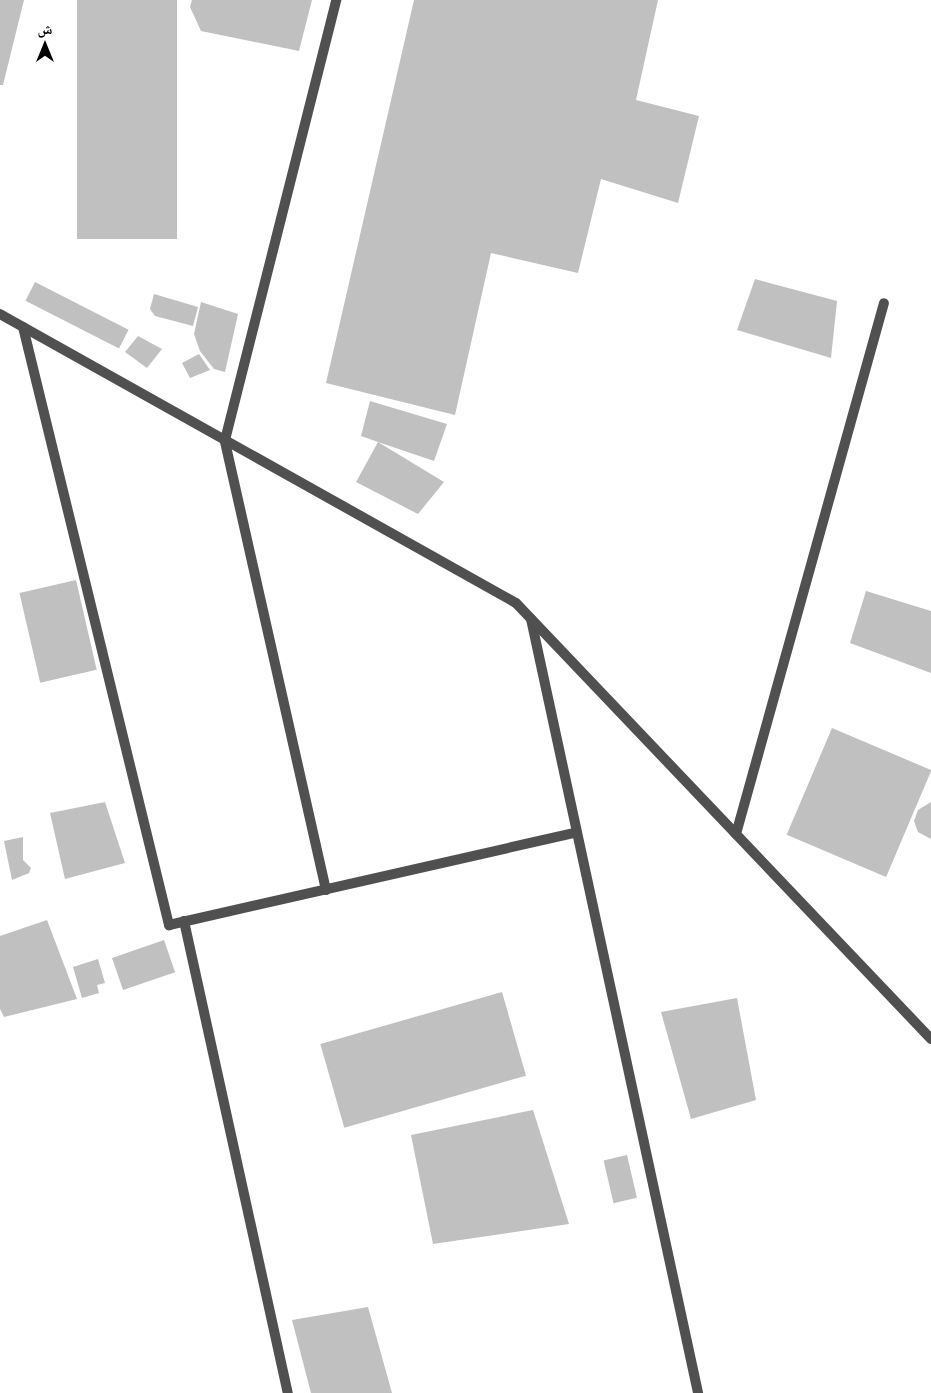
<!DOCTYPE html>
<html>
<head>
<meta charset="utf-8">
<style>
  body { margin:0 }
  #map { position:relative; width:931px; height:1393px; overflow:hidden; background:#fff; font-family:"Alegreya Sans","Noto Naskh Arabic",sans-serif }
  div>[style] { position:absolute }
  [style*='--x'] { left:calc(var(--x)*1px); top:calc(var(--y)*1px); width:calc(var(--w)*1px); rotate:calc(var(--a)*1deg) }
  .building>* { inset:0; background:#c0c0c0; transform-origin:0 0 }
  .minor>* { height:10px; margin:-5px; padding:0 5px; transform-origin:5px; border-radius:5px; background:#505050 }
  .tertiary>* { height:10px; margin:-5px; padding:0 5px; transform-origin:5px; border-radius:5px; background:#505050 }
  span { translate:-50% -50%; white-space:nowrap; text-align:center; line-height:1.15; -webkit-text-stroke:5px #fff; paint-order:stroke }
  .north { position:absolute; left:20px; top:20px; width:50px; height:50px; -webkit-text-stroke:4px #fff; paint-order:stroke; rotate:0deg; font-size:14px; font-weight:700; line-height:20px; text-align:center; color:#000 }
  .north::after { content:''; display:block; margin:auto; width:18px; height:22px; background:#000; clip-path:polygon(50% 0,100% 100%,50% 72%,0 100%) }
</style>
</head>
<body>
<div id="map">
  <div class="building">
    <i style="clip-path:polygon(0 0,24px 0,3px 85px,0 85px)"></i>
    <i style="left:77px;top:0;width:100px;height:239px"></i>
    <i style="clip-path:polygon(192px 0,312px 0,299px 51px,201px 31px,190px 7px)"></i>
    <i style="clip-path:polygon(414px 0,658px 0,636px 100px,699px 116px,678px 203px,601px 179px,578px 273px,491px 253px,455px 415px,326px 383px)"></i>
    <i style="clip-path:polygon(755px 279px,837px 301px,831px 358px,737px 330px)"></i>
    <i style="left:35px;top:282px;width:105px;height:21px;rotate:27deg"></i>
    <i style="clip-path:polygon(154px 294px,198px 307px,193px 326px,155px 316px,150px 309px)"></i>
    <i style="clip-path:polygon(201px 302px,238px 314px,225px 372px,214px 369px,200px 351px,194px 334px)"></i>
    <i style="clip-path:polygon(138px 336px,162px 349px,147px 368px,125px 352px)"></i>
    <i style="clip-path:polygon(199px 354px,210px 370px,190px 378px,182px 363px)"></i>
    <i style="clip-path:polygon(370px 401px,447px 424px,434px 461px,378px 442px,444px 482px,418px 514px,356px 482px,378px 442px,361px 436px)"></i>
    <i style="left:76px;top:580px;width:92px;height:58px;rotate:77deg"></i>
    <i style="clip-path:polygon(866px 591px,931px 611px,931px 673px,850px 643px)"></i>
    <i style="left:832px;top:728px;width:108px;height:116px;rotate:23deg"></i>
    <i style="clip-path:polygon(105px 802px,125px 863px,65px 879px,50px 813px)"></i>
    <i style="clip-path:polygon(931px 802px,931px 839px,918px 832px,914px 821px,918px 810px)"></i>
    <i style="clip-path:polygon(23px 837px,23px 860px,31px 868px,29px 873px,12px 880px,4px 841px)"></i>
    <i style="clip-path:polygon(47px 920px,77px 999px,4px 1017px,0 1009px,0 936px)"></i>
    <i style="left:164px;top:940px;width:34px;height:55px;rotate:71deg"></i>
    <i style="clip-path:polygon(98px 959px,105px 983px,97px 985px,99px 993px,82px 998px,73px 967px)"></i>
    <i style="left:502px;top:992px;width:87px;height:189px;rotate:74deg"></i>
    <i style="clip-path:polygon(737px 998px,756px 1100px,691px 1119px,661px 1012px)"></i>
    <i style="clip-path:polygon(533px 1110px,569px 1224px,433px 1244px,411px 1135px)"></i>
    <i style="left:627px;top:1155px;width:44px;height:24px;rotate:77deg"></i>
    <i style="clip-path:polygon(368px 1307px,392px 1393px,311px 1393px,292px 1320px)"></i>
  </div>
  <div class="minor">
    <i style="--x:23;--y:327;--w:616;--a:76.28"></i>
    <i style="--x:169;--y:925;--w:418;--a:-12.8"></i>
    <i style="--x:531;--y:619;--w:792;--a:77.82"></i>
    <i style="--x:736;--y:834;--w:551;--a:-74.43"></i>
    <i style="--x:326;--y:890;--w:461;--a:-102.7"></i>
    <i style="--x:225;--y:440;--w:454;--a:-75.8"></i>
    <i style="--x:184;--y:921;--w:483;--a:77.6"></i>
  </div>
  <div class="tertiary">
    <i style="--x:0;--y:314;--w:591;--a:29.25"></i>
    <i style="--x:516;--y:603;--w:602;--a:46.41"></i>
  </div>
  <div class="north">ش</div>
</div>
</body>
</html>
